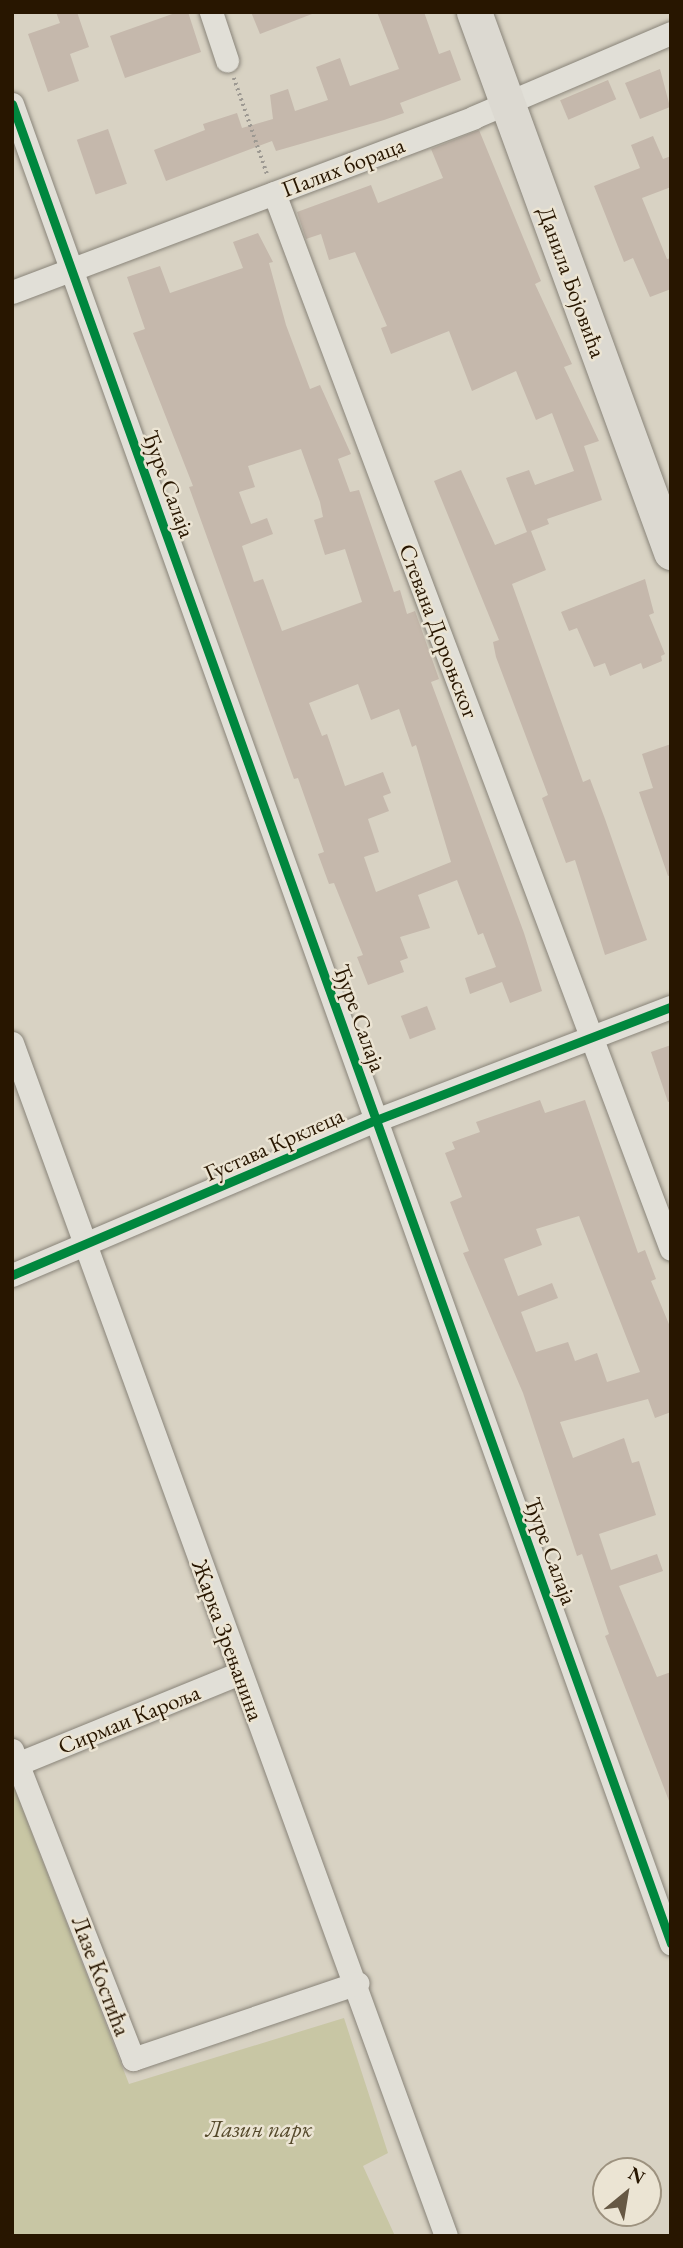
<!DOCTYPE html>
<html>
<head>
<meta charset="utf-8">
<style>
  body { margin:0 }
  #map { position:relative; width:683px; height:2248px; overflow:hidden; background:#d8d2c3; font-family:"EB Garamond",serif }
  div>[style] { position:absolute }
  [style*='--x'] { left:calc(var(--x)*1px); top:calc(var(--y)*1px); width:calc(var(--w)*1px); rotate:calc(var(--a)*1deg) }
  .green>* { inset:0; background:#c8c6a4 }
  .building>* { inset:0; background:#c5b8ac; transform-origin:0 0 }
  .path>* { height:3.5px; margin-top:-1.75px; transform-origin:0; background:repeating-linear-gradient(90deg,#9d9992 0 2px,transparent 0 5.5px) }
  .roads { filter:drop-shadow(0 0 2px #898479) drop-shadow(0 0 2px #898479) }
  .street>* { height:23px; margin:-11.5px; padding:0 11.5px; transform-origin:11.5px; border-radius:11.5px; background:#e1dfd7 }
  .primary>* { height:35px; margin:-17.5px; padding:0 17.5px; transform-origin:17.5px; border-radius:17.5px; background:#dcd9d1 }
  .cycleway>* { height:9px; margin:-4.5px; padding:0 4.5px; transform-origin:4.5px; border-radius:4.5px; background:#00873e }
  span { translate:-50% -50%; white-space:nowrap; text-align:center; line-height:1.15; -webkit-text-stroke:5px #ebe4d3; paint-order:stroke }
  .street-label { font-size:23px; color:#281600 }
  .park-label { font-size:23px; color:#54482a; font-style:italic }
  .frame { position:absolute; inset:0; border:14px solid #281600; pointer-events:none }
  .north { position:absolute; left:592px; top:2157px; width:70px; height:70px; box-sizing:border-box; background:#ebe4d3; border:2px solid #9d927f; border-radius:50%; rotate:30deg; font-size:19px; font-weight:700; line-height:28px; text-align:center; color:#281600 }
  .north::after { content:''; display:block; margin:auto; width:24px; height:32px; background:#665844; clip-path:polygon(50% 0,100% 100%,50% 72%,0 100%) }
</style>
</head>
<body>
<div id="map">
  <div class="green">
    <i style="clip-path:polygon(12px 1782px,129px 2084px,344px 2018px,388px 2153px,363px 2166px,395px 2236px,12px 2236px)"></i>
  </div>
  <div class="building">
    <i style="clip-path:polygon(56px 12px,77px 12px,89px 47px,70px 54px,79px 81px,48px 92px,28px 34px,60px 23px)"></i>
    <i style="clip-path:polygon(178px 12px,188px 12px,201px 52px,125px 78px,110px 36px)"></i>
    <i style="clip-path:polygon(251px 12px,312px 12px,312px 14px,260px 34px)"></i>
    <i style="clip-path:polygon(377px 12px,424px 12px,439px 54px,450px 50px,461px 80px,400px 103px,404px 113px,384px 120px,276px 151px,272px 141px,166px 181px,154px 150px,205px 130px,203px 124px,237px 113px,242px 128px,273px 119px,270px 95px,288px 89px,295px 111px,328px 100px,316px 67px,340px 58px,350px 86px,399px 69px)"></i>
    <i style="clip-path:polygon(660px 69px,670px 107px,640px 119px,625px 83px)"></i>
    <i style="left:608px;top:80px;width:21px;height:52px;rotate:67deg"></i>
    <i style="left:108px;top:129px;width:58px;height:33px;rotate:71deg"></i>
    <i style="clip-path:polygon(479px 130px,541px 281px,535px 284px,572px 364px,564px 367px,599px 441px,584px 446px,602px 500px,547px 519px,549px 524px,531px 531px,546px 570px,512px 584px,583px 782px,590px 779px,605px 819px,647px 940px,605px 955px,575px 860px,566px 863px,542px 798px,548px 795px,496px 657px,493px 642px,499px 640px,434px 481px,461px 470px,495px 545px,527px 532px,506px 478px,529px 470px,535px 485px,574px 471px,552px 413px,536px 420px,516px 371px,472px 391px,449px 331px,391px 354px,381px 328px,387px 326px,355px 252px,329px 260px,321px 234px,306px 239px,297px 212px,371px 185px,378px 203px,443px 178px,431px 149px)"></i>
    <i style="clip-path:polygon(653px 136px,663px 159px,671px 156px,671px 187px,642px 198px,667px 259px,671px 258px,671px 289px,650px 297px,633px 258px,624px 262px,594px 186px,640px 168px,631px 145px)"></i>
    <i style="clip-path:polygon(evenodd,258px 233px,273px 262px,269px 263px,286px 325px,310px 389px,320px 385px,351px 454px,338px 459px,350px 492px,359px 490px,394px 592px,400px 590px,407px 614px,415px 611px,439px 679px,431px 682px,524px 933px,542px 991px,510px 1003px,502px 982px,470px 994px,465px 978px,496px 967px,483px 933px,478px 935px,457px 880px,418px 895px,430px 928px,400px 937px,408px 958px,400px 961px,404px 972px,368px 985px,357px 957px,363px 955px,334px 883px,329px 884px,318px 854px,324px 852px,298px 778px,294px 779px,189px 487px,193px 486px,133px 333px,145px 329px,127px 277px,160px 266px,170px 293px,243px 268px,233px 242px,258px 233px,301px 449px,320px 502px,323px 517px,314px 520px,325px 555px,345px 549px,362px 602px,282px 631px,263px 579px,254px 582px,242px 546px,273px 534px,267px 518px,251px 524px,239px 492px,255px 487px,248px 466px,301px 449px,258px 233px,358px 684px,371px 720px,399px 709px,412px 747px,416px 745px,451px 862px,376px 892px,364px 857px,379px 852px,368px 819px,389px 811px,383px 796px,391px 793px,383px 772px,345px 786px,327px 734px,322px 736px,309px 703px,358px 684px)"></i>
    <i style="clip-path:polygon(645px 579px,654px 613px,649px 615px,665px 654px,661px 656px,662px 661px,643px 669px,641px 663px,610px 676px,605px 663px,594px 667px,577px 628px,569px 631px,561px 612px)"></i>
    <i style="clip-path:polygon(671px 744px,671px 875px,668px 876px,639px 792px,653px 788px,642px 754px)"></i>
    <i style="left:427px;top:1006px;width:25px;height:28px;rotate:69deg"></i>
    <i style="clip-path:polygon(671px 1045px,671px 1101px,668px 1102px,651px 1052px)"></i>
    <i style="clip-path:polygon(evenodd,540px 1100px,545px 1113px,585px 1100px,638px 1253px,645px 1250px,656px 1279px,651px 1281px,671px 1329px,671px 1412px,655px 1418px,648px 1399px,560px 1422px,573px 1458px,624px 1438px,632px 1463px,639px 1461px,656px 1515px,599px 1534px,611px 1570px,657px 1554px,663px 1571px,619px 1586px,657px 1677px,671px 1672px,671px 1806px,605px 1636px,609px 1634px,582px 1554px,577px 1556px,523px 1393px,463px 1253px,469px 1251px,450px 1202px,462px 1197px,445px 1153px,455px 1149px,452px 1142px,480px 1132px,476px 1122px,540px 1100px,579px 1216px,640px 1372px,607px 1382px,597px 1353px,575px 1361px,568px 1342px,536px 1352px,521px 1312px,558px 1298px,552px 1283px,518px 1296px,504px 1259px,542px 1245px,536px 1229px,579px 1216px)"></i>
  </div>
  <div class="path">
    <i style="--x:234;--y:78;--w:102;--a:71"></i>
  </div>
  <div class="roads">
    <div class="street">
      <i style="--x:211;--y:12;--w:51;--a:71.6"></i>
      <i style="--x:12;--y:104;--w:1954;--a:70.29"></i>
      <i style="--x:274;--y:193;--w:1128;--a:69.4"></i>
      <i style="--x:12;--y:292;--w:494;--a:-20.7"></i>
      <i style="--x:474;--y:117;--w:214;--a:-23.1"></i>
      <i style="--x:12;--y:1043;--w:1269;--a:70.01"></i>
      <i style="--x:12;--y:1275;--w:396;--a:-23.1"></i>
      <i style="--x:376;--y:1120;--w:316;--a:-21"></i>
      <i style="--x:12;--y:1750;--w:332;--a:68.6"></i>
      <i style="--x:133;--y:2059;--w:237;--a:-18.7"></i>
      <i style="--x:17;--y:1764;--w:241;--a:-22.2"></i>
    </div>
    <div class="primary">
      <i style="--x:474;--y:12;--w:575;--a:69.96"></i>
    </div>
  </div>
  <div class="cycleway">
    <i style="--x:12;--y:104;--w:1954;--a:70.29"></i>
    <i style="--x:12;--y:1275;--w:396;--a:-23.1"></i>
    <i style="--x:376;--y:1120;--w:316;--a:-21"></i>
  </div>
  <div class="street-label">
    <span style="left:343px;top:167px;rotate:-21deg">Палих бораца</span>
    <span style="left:572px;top:282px;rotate:70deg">Данила Бојовића</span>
    <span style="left:169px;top:484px;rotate:70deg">Ђуре Салаја</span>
    <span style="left:439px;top:631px;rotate:69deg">Стевана Дороњског</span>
    <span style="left:360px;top:1018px;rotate:70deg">Ђуре Салаја</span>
    <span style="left:274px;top:1144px;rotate:-24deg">Густава Крклеца</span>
    <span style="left:551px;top:1551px;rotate:70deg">Ђуре Салаја</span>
    <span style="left:228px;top:1640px;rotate:70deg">Жарка Зрењанина</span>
    <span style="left:129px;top:1719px;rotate:-22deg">Сирмаи Кароља</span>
    <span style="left:101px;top:1976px;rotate:69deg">Лазе Костића</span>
  </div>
  <div class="park-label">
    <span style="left:259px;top:2129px">Лазин парк</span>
  </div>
  <div class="frame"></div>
  <div class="north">N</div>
</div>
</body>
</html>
